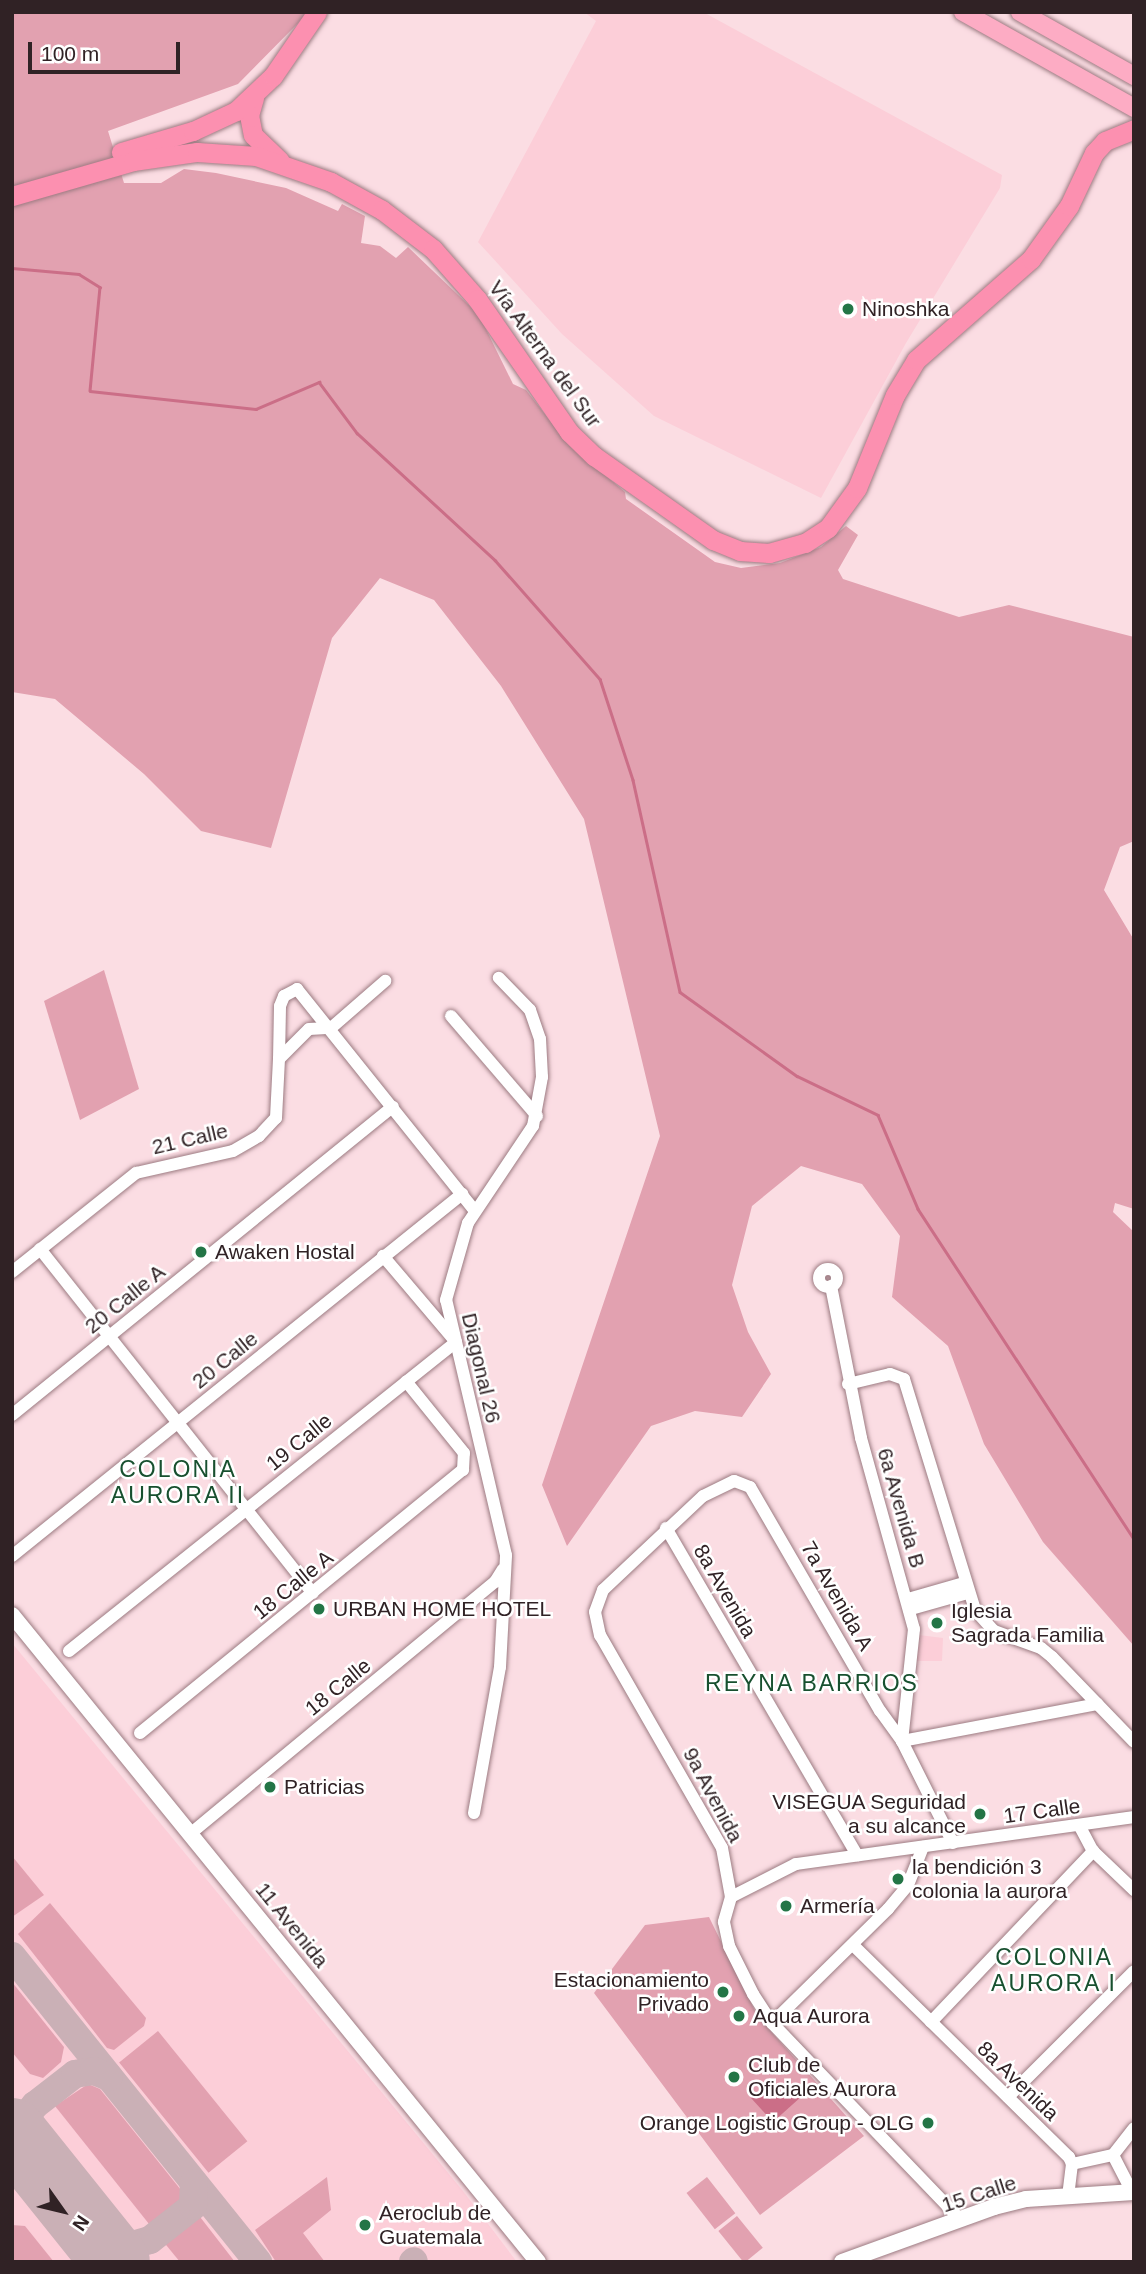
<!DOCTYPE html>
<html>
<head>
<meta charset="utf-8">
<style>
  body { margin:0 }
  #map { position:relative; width:1146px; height:2274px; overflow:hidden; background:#fbdde3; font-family:Helvetica,sans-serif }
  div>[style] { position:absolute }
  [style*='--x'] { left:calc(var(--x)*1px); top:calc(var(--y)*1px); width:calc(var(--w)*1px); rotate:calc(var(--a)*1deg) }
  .built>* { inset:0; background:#fcced8 }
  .green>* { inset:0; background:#e2a1b0; transform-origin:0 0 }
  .water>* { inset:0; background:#cb6e87 }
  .stream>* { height:2.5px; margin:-1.25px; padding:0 1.25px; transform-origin:1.25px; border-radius:1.25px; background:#cb6e87 }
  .taxiway>* { height:28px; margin:-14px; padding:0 14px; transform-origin:14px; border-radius:14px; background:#cab0b6 }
  .runway>* { height:68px; margin:-34px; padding:0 34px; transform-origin:34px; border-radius:34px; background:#cab0b6 }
  .roads { filter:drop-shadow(0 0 2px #9c7b82) drop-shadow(0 0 2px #9c7b82) }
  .minor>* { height:12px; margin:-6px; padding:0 6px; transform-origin:6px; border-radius:6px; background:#fff }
  .minor>.ring { margin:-6px; padding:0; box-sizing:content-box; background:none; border:12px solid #fff; border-radius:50% }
  .secondary>* { height:16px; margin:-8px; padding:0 8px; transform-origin:8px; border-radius:8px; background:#fff }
  .primary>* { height:18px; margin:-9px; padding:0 9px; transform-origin:9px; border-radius:9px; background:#fdacc4 }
  .trunk>* { height:19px; margin:-9.5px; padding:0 9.5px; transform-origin:9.5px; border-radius:9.5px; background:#fc90b0 }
  .dots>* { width:19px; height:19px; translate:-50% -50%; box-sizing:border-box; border:4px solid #fff; border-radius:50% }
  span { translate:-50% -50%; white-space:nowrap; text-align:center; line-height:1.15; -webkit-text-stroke:5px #fff; paint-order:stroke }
  .poi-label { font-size:21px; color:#302225 }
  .left { translate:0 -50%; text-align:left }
  .right { translate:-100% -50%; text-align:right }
  .street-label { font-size:21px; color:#302225 }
  .neighbourhood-label { font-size:23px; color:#18502f; letter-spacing:2px }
  .frame { position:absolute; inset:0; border:14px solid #302225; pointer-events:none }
  .north { position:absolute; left:28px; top:2176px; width:70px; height:70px; -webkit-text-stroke:5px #fff; paint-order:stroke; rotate:124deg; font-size:19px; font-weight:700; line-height:28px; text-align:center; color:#302225 }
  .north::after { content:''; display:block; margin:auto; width:24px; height:32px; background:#302225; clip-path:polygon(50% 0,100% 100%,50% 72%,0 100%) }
  .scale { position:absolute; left:28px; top:42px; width:152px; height:32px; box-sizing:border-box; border:4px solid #302225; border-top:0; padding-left:9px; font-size:21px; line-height:24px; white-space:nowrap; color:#302225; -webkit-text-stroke:5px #fff; paint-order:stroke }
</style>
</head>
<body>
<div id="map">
  <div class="built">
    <i style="clip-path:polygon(584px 12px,703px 12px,1002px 175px,1000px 188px,906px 343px,821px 498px,654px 416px,562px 334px,478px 242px,596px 21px)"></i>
    <i style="clip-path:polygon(919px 1635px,943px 1638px,942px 1661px,916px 1661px)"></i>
    <i style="clip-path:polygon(12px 1643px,463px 2191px,517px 2262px,12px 2262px)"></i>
  </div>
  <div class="green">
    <i style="clip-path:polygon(12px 12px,309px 12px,238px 84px,108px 131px,124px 183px,161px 183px,184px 169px,216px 173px,286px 188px,338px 211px,342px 204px,365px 216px,361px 243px,380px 246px,396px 258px,408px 247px,479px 315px,513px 384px,526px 390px,569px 445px,625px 492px,626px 499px,715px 562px,741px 568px,780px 563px,821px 547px,846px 526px,858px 535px,838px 570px,843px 579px,959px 617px,1009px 605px,1134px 637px,1134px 841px,1120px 847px,1104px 890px,1134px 940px,1134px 1209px,1115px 1203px,1113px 1212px,1134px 1232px,1134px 1646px,1043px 1542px,984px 1444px,948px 1346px,892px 1297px,900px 1236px,862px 1184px,801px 1166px,752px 1206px,732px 1285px,748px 1332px,771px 1374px,742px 1417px,695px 1411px,651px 1426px,567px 1546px,542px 1485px,660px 1136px,584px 819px,501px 686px,434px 600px,380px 578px,332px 638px,271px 848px,201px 831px,144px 774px,55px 699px,12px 692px)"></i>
    <i style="clip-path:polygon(104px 970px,139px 1089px,80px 1120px,44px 1001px)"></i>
    <i style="clip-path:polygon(12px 1856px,44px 1895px,12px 1917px)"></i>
    <i style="clip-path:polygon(50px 1903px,146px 2018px,144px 2026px,114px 2050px,107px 2048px,18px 1934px)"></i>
    <i style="clip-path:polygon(709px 1917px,758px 2017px,864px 2136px,760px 2215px,594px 1993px,645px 1925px)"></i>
    <i style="clip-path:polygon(12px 1982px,64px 2047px,61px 2062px,43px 2078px,30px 2074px,12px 2052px)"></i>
    <i style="left:158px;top:2031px;width:142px;height:50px;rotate:51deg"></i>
    <i style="clip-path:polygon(88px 2084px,100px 2089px,185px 2195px,184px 2204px,153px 2229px,55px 2106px)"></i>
    <i style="clip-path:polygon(327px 2177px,331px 2210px,303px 2233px,325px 2262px,276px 2262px,255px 2230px)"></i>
    <i style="left:707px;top:2177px;width:46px;height:26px;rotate:52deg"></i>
    <i style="clip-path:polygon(197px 2213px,235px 2262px,180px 2262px,162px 2240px)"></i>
    <i style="left:737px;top:2216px;width:41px;height:24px;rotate:51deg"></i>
    <i style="clip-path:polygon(12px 2225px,25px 2226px,54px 2262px,12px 2262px)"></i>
  </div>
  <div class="water">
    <i style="clip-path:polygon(788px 2081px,802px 2096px,773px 2122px,751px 2098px,760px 2090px,768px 2099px)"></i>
  </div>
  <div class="stream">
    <i style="--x:12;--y:268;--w:67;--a:5.1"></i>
    <i style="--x:79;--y:274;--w:25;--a:32"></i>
    <i style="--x:100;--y:287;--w:104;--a:95.5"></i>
    <i style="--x:90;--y:391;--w:167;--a:6.2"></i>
    <i style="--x:256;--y:409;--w:69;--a:-23.2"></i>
    <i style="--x:319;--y:382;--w:64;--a:53.3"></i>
    <i style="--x:357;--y:433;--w:188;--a:42.6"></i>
    <i style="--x:495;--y:560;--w:159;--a:48.6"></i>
    <i style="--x:600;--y:679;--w:106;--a:71.9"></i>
    <i style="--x:633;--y:780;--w:217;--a:77.5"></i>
    <i style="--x:680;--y:992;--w:144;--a:35.7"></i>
    <i style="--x:797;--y:1076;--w:90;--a:25.7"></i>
    <i style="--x:878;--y:1115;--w:102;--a:66.9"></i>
    <i style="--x:918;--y:1209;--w:394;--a:56.8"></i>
  </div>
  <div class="taxiway">
    <i style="--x:12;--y:1956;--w:393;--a:51.2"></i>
    <i style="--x:18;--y:2139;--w:13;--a:-86"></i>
    <i style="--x:19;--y:2126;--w:26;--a:-53"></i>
    <i style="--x:35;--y:2105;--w:51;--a:-37.8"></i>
    <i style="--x:75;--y:2074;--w:19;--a:-9"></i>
    <i style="--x:94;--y:2071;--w:16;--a:22"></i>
    <i style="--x:95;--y:2235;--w:30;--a:26"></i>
    <i style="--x:122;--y:2248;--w:29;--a:-16"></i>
    <i style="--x:150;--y:2240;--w:55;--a:-38.3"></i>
    <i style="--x:193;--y:2206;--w:23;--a:-88"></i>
    <i style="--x:413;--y:2262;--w:1;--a:-45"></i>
  </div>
  <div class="runway">
    <i style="--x:12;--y:2132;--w:166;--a:51.3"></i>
  </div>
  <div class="roads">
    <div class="minor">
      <i style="--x:451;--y:1016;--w:132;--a:49.3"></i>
      <i style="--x:331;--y:1028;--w:72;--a:-41"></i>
      <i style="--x:279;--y:1059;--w:53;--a:-88.9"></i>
      <i style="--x:280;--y:1006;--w:11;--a:-68"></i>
      <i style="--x:284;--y:996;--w:15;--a:-28"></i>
      <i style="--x:297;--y:989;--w:283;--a:51.3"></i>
      <i style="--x:40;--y:1249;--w:439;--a:51.6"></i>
      <i class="ring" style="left:819px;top:1269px;width:6px;height:6px"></i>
      <i style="--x:12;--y:1272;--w:159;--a:-38.6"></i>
      <i style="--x:136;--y:1173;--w:99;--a:-12.8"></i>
      <i style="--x:233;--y:1151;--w:30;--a:-30"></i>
      <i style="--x:259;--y:1136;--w:25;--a:-47"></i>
      <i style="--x:276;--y:1118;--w:59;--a:-87.1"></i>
      <i style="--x:279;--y:1059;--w:42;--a:-45"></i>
      <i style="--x:309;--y:1029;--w:22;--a:-3"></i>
      <i style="--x:831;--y:1286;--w:155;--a:78.8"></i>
      <i style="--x:861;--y:1438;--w:198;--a:74.5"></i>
      <i style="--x:914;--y:1629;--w:113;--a:96.1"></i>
      <i style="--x:902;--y:1741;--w:199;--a:-10.7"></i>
      <i style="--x:848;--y:1384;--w:43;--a:-13.4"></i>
      <i style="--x:890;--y:1374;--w:15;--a:20"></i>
      <i style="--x:904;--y:1379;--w:242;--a:72.9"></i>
      <i style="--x:975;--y:1610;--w:28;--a:48"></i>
      <i style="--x:994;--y:1631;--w:50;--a:19.9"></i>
      <i style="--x:1041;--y:1648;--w:14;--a:39"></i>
      <i style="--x:1052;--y:1657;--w:118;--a:46"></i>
      <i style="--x:12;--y:1415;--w:490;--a:-39"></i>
      <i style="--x:666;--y:1528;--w:379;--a:59.7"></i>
      <i style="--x:12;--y:1556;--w:578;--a:-38.81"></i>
      <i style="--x:908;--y:1599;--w:58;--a:-15.9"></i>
      <i style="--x:911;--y:1609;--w:58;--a:-15.9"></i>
      <i style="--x:69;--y:1651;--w:495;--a:-38.6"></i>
      <i style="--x:456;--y:1342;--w:113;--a:-130.3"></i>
      <i style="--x:140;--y:1733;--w:417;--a:-39.2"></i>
      <i style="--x:463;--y:1470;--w:17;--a:-87"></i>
      <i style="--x:464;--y:1453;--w:92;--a:-128.9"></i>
      <i style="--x:474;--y:1813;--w:148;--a:-79.9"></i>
      <i style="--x:500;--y:1667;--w:112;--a:-86.9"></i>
      <i style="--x:506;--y:1555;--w:262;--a:-103.2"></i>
      <i style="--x:446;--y:1300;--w:80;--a:-74.1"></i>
      <i style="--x:468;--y:1223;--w:117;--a:-56.2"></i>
      <i style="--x:533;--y:1126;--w:50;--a:-79.6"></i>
      <i style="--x:542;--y:1077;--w:38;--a:-93"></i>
      <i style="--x:540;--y:1039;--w:31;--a:-109"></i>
      <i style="--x:530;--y:1010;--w:45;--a:-134.1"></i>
      <i style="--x:1079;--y:1825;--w:30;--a:62"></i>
      <i style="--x:1093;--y:1851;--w:57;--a:43.6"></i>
      <i style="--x:190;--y:1834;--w:396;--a:-39.6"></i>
      <i style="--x:495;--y:1582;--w:15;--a:-58"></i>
      <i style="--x:953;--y:1843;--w:114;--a:-116.6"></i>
      <i style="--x:902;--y:1741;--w:37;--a:-126"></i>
      <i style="--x:880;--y:1711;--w:259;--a:-120.1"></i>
      <i style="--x:750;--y:1487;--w:17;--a:-159"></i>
      <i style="--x:734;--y:1481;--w:34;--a:154"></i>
      <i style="--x:703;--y:1496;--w:137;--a:136.8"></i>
      <i style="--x:603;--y:1590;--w:23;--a:110"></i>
      <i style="--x:595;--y:1612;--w:24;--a:78"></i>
      <i style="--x:600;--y:1635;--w:245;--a:60.2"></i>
      <i style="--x:722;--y:1848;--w:50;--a:79.6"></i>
      <i style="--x:731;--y:1897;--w:26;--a:106"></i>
      <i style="--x:724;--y:1922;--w:25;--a:78"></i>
      <i style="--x:729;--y:1946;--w:54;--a:63.4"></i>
      <i style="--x:753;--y:1994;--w:35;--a:57"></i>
      <i style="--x:772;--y:2023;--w:273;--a:46.2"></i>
      <i style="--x:731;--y:1897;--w:73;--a:-26.9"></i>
      <i style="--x:796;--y:1864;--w:341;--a:-7.9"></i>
      <i style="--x:853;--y:1945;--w:303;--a:44.5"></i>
      <i style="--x:1069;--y:2157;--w:8;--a:67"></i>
      <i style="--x:1072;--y:2164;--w:31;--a:97"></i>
      <i style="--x:931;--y:2022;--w:236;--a:-46.5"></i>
      <i style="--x:772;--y:2023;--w:163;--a:-44.5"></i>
      <i style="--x:888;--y:1909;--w:31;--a:-50"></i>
      <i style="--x:908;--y:1885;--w:41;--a:-68.5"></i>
      <i style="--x:1008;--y:2097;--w:178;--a:-45"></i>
      <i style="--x:1113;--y:2155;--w:42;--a:62.8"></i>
      <i style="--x:1113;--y:2155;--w:34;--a:-52"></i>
      <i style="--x:1072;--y:2164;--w:42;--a:-12.4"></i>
    </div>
    <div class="secondary">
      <i style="--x:12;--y:1615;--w:834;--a:50.89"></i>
      <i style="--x:842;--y:2262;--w:162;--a:-19.9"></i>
      <i style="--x:994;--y:2207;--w:33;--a:-14"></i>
      <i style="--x:1026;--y:2199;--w:108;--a:-3.7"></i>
    </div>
    <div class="primary">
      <i style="--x:963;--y:12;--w:196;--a:29.3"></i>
      <i style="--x:1020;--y:12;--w:131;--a:29.3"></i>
    </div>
    <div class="trunk">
      <i style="--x:254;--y:98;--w:18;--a:106"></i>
      <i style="--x:249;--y:115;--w:20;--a:79"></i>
      <i style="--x:253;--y:135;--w:37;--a:44"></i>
      <i style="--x:121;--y:152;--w:75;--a:-16.3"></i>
      <i style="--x:193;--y:131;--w:47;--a:-24.9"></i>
      <i style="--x:236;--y:111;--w:51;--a:-43.4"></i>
      <i style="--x:273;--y:76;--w:78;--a:-55.5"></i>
      <i style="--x:12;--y:196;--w:126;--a:-16.1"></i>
      <i style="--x:133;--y:161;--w:65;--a:-8"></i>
      <i style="--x:197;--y:152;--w:59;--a:3.9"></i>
      <i style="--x:256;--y:156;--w:79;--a:19.1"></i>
      <i style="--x:331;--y:182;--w:58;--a:28.8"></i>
      <i style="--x:382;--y:210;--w:64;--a:37.4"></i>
      <i style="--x:433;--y:249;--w:67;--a:48.7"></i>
      <i style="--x:477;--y:299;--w:162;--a:55.3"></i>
      <i style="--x:569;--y:432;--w:35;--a:44"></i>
      <i style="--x:594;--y:456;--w:146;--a:35.2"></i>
      <i style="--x:713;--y:540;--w:29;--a:22"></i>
      <i style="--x:740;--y:551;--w:29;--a:4"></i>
      <i style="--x:769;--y:553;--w:37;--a:-16"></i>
      <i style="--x:805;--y:543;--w:27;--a:-33"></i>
      <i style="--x:828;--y:528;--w:49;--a:-54.1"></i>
      <i style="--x:857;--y:488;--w:100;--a:-67.8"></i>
      <i style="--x:895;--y:395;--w:41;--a:-59"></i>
      <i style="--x:916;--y:360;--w:153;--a:-41.3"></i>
      <i style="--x:1031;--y:259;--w:65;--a:-54.4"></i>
      <i style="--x:1069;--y:206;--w:59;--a:-64.7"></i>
      <i style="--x:1094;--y:153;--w:16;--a:-47"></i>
      <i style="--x:1105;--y:141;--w:31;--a:-22"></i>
    </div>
  </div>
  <div class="dots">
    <i style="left:848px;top:309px;background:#237546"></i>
    <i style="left:201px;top:1252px;background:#237546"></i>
    <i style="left:319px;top:1609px;background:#237546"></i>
    <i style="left:937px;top:1623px;background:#237546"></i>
    <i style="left:270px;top:1787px;background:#237546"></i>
    <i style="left:980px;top:1814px;background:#237546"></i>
    <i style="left:898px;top:1879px;background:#237546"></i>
    <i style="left:786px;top:1906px;background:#237546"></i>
    <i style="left:723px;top:1992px;background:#237546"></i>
    <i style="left:739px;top:2016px;background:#237546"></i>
    <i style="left:734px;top:2077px;background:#237546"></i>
    <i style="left:928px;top:2123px;background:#237546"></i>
    <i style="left:365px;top:2225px;background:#237546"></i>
  </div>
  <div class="poi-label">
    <span class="left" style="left:862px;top:309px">Ninoshka</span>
    <span class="left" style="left:215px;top:1252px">Awaken Hostal</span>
    <span class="left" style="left:333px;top:1609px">URBAN HOME HOTEL</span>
    <span class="left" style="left:951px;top:1623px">Iglesia<br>Sagrada Familia</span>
    <span class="left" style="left:284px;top:1787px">Patricias</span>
    <span class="right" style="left:966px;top:1814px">VISEGUA Seguridad<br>a su alcance</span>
    <span class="left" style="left:912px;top:1879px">la bendición 3<br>colonia la aurora</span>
    <span class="left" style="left:800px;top:1906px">Armería</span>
    <span class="right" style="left:709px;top:1992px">Estacionamiento<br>Privado</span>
    <span class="left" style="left:753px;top:2016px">Aqua Aurora</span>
    <span class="left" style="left:748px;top:2077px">Club de<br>Oficiales Aurora</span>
    <span class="right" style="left:914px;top:2123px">Orange Logistic Group - OLG</span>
    <span class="left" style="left:379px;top:2225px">Aeroclub de<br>Guatemala</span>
  </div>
  <div class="street-label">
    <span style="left:545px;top:354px;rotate:54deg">Vía Alterna del Sur</span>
    <span style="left:190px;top:1139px;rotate:-13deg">21 Calle</span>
    <span style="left:125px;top:1299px;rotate:-39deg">20 Calle A</span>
    <span style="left:225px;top:1360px;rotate:-39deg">20 Calle</span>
    <span style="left:481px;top:1368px;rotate:77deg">Diagonal 26</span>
    <span style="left:299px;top:1442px;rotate:-39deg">19 Calle</span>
    <span style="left:901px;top:1508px;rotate:74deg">6a Avenida B</span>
    <span style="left:293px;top:1585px;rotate:-39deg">18 Calle A</span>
    <span style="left:725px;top:1591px;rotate:60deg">8a Avenida</span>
    <span style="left:837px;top:1596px;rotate:60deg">7a Avenida A</span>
    <span style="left:338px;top:1687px;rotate:-39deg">18 Calle</span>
    <span style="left:713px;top:1795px;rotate:62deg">9a Avenida</span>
    <span style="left:1042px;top:1811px;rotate:-8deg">17 Calle</span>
    <span style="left:292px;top:1925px;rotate:51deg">11 Avenida</span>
    <span style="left:1018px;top:2081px;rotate:44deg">8a Avenida</span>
    <span style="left:979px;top:2194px;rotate:-18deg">15 Calle</span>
  </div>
  <div class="neighbourhood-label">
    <span style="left:178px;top:1482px">COLONIA<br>AURORA II</span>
    <span style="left:812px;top:1683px">REYNA BARRIOS</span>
    <span style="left:1054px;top:1970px">COLONIA<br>AURORA I</span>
  </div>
  <div class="frame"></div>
  <div class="north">N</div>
  <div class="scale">100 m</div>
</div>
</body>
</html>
